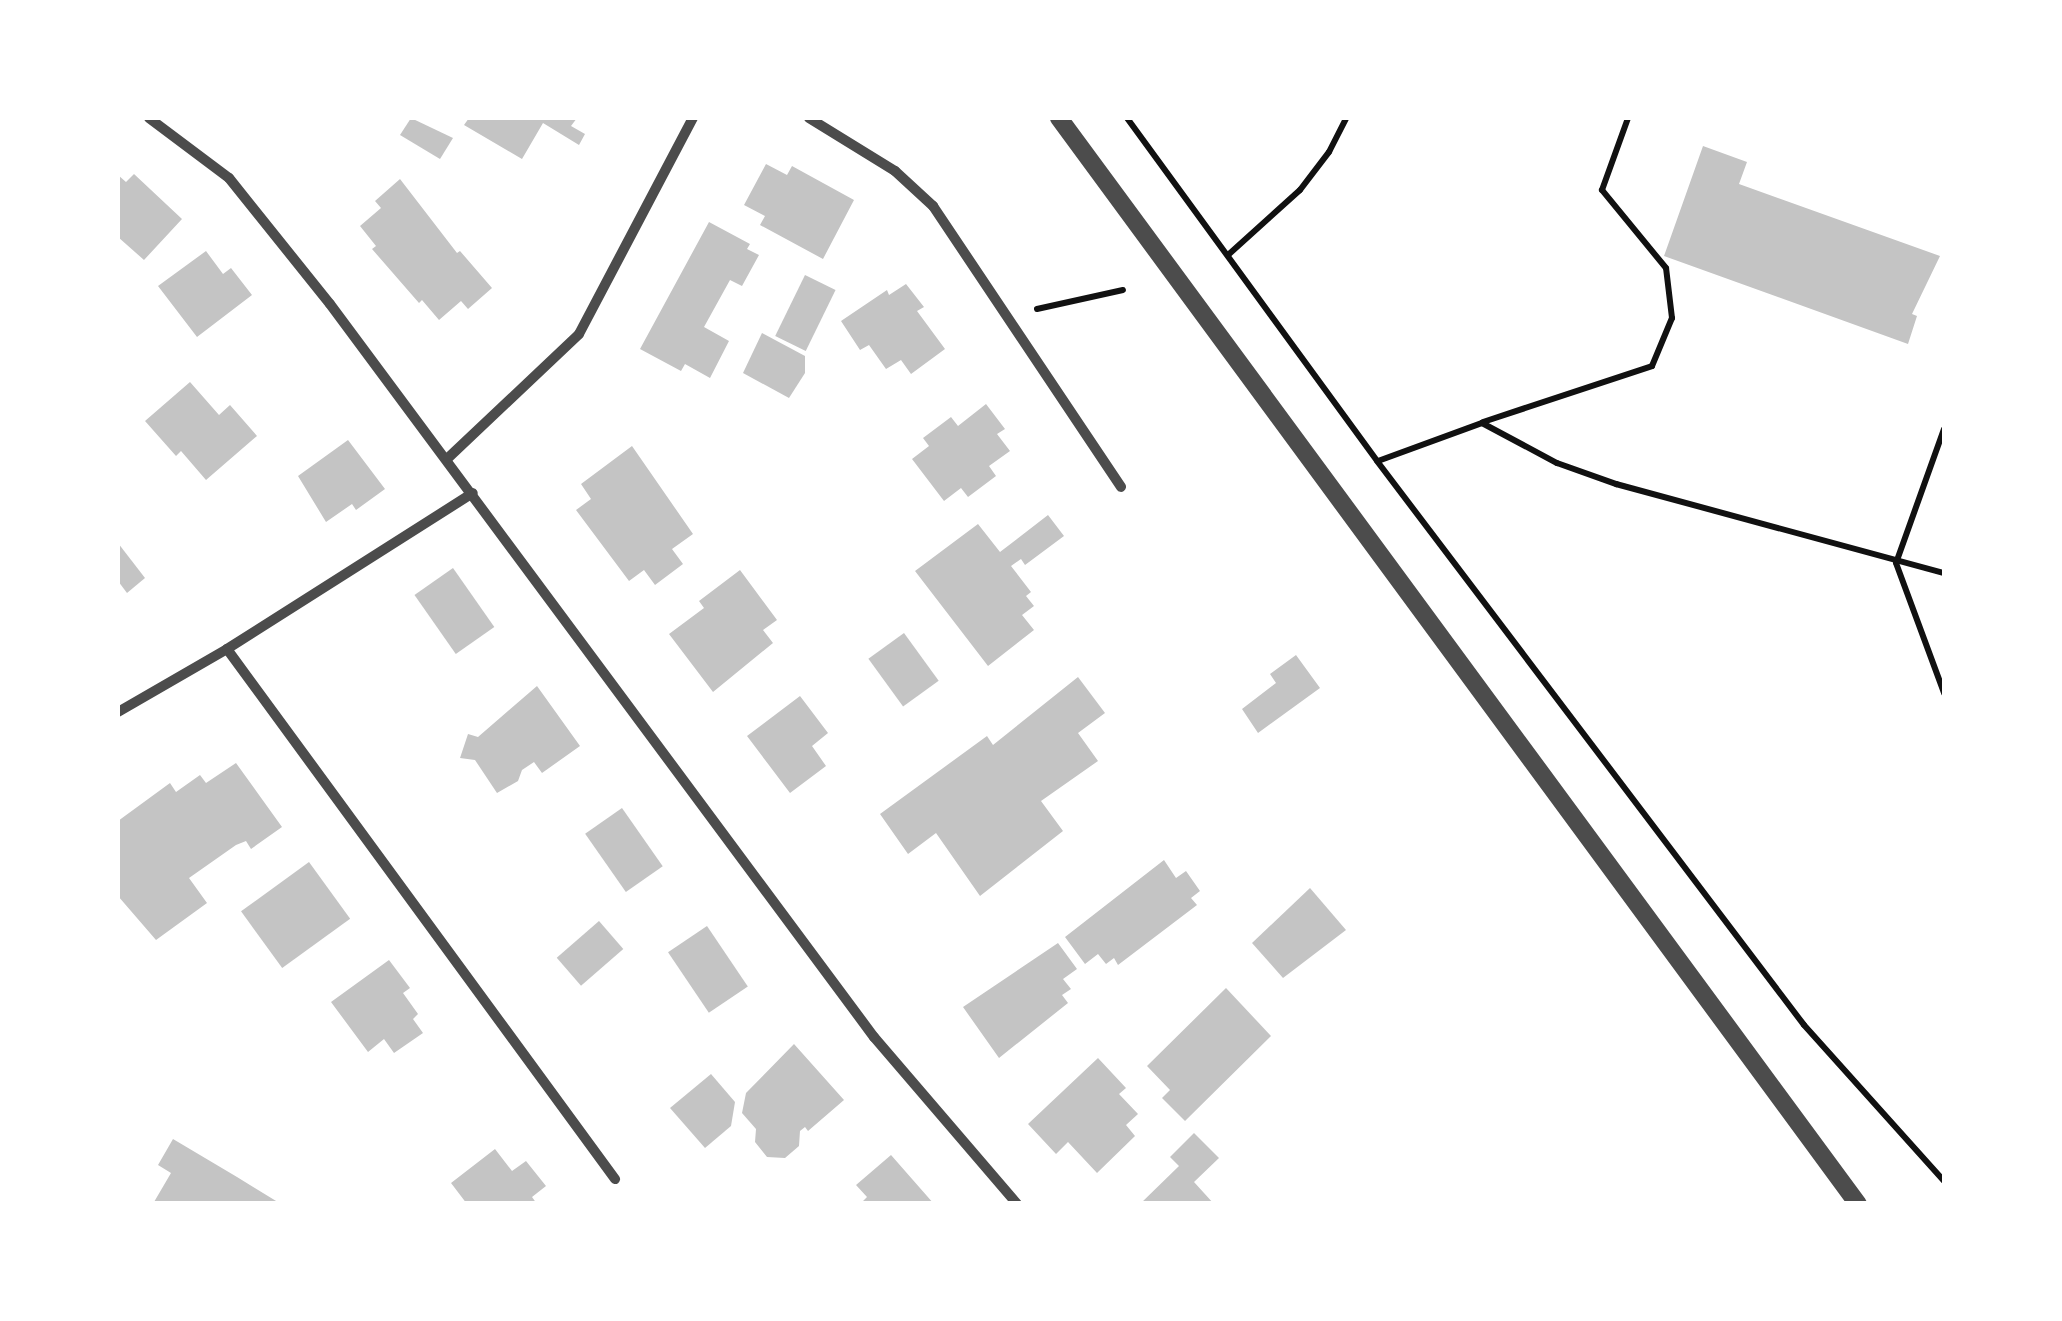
<!DOCTYPE html>
<html>
<head>
<meta charset="utf-8">
<style>
  body { margin:0 }
  #map { position:relative; width:2062px; height:1321px; overflow:hidden; background:#fff; font-family:Literata,serif }
  div>[style] { position:absolute }
  [style*='--x'] { left:calc(var(--x)*1px); top:calc(var(--y)*1px); width:calc(var(--w)*1px); rotate:calc(var(--a)*1deg) }
  .building>* { inset:0; background:#c4c4c4; transform-origin:0 0 }
  .path>* { height:6px; margin:-3px; padding:0 3px; transform-origin:3px; border-radius:3px; background:#111 }
  .minor>* { height:10px; margin:-5px; padding:0 5px; transform-origin:5px; border-radius:5px; background:#4c4c4c }
  .tertiary>* { height:18px; margin:-9px; padding:0 9px; transform-origin:9px; border-radius:9px; background:#4c4c4c }
  span { translate:-50% -50%; white-space:nowrap; text-align:center; line-height:1.15; -webkit-text-stroke:8px #fff; paint-order:stroke }
  .frame { position:absolute; inset:0; border:120px solid #fff; pointer-events:none }
</style>
</head>
<body>
<div id="map">
  <div class="building">
    <i style="clip-path:polygon(411px 118px,453px 138px,440px 159px,400px 135px)"></i>
    <i style="clip-path:polygon(469px 118px,577px 118px,571px 126px,585px 134px,579px 145px,543px 123px,522px 159px,464px 125px)"></i>
    <i style="clip-path:polygon(1703px 146px,1747px 162px,1739px 184px,1940px 256px,1912px 314px,1917px 316px,1908px 344px,1664px 256px)"></i>
    <i style="clip-path:polygon(766px 164px,787px 175px,792px 166px,854px 200px,823px 259px,760px 225px,765px 216px,744px 205px)"></i>
    <i style="clip-path:polygon(134px 174px,182px 219px,144px 260px,118px 237px,118px 175px,126px 182px)"></i>
    <i style="clip-path:polygon(400px 179px,457px 253px,460px 251px,492px 288px,468px 309px,461px 301px,439px 320px,422px 300px,419px 303px,372px 249px,376px 246px,360px 226px,381px 208px,375px 201px)"></i>
    <i style="clip-path:polygon(709px 222px,750px 244px,747px 249px,759px 255px,742px 286px,730px 280px,704px 327px,729px 341px,710px 378px,685px 364px,681px 371px,640px 349px)"></i>
    <i style="clip-path:polygon(206px 251px,223px 274px,231px 268px,252px 295px,197px 337px,158px 286px)"></i>
    <i style="left:805px;top:275px;width:34px;height:68px;rotate:26deg"></i>
    <i style="clip-path:polygon(906px 284px,924px 307px,917px 311px,945px 349px,911px 374px,901px 360px,886px 369px,869px 345px,860px 350px,841px 321px,887px 290px,889px 295px)"></i>
    <i style="clip-path:polygon(762px 333px,805px 356px,805px 373px,789px 398px,743px 373px)"></i>
    <i style="clip-path:polygon(190px 382px,219px 415px,230px 405px,257px 436px,206px 480px,181px 451px,176px 456px,145px 421px)"></i>
    <i style="clip-path:polygon(986px 404px,1005px 429px,997px 434px,1010px 451px,989px 466px,996px 476px,968px 497px,961px 488px,944px 501px,912px 459px,929px 446px,923px 438px,951px 417px,958px 426px)"></i>
    <i style="clip-path:polygon(348px 440px,385px 489px,356px 510px,352px 504px,326px 522px,298px 476px)"></i>
    <i style="clip-path:polygon(632px 446px,693px 534px,672px 549px,683px 564px,655px 585px,644px 570px,629px 581px,576px 510px,591px 499px,581px 484px)"></i>
    <i style="clip-path:polygon(1048px 515px,1064px 536px,1025px 565px,1021px 559px,1011px 566px,1031px 592px,1026px 596px,1034px 606px,1022px 615px,1034px 630px,988px 666px,915px 571px,978px 524px,1000px 552px)"></i>
    <i style="clip-path:polygon(118px 543px,145px 578px,127px 593px,118px 581px)"></i>
    <i style="left:453px;top:568px;width:72px;height:47px;rotate:55deg"></i>
    <i style="clip-path:polygon(740px 570px,777px 620px,763px 630px,773px 643px,713px 692px,669px 634px,704px 608px,699px 601px)"></i>
    <i style="left:904px;top:633px;width:59px;height:44px;rotate:54deg"></i>
    <i style="clip-path:polygon(1296px 655px,1320px 688px,1258px 733px,1242px 709px,1276px 683px,1270px 674px)"></i>
    <i style="clip-path:polygon(1078px 677px,1105px 713px,1078px 733px,1098px 761px,1041px 801px,1063px 831px,980px 896px,936px 833px,908px 854px,880px 814px,987px 736px,993px 745px)"></i>
    <i style="clip-path:polygon(537px 686px,580px 746px,542px 773px,534px 762px,522px 770px,518px 781px,497px 793px,475px 760px,460px 758px,468px 734px,478px 737px)"></i>
    <i style="clip-path:polygon(800px 696px,828px 733px,812px 746px,826px 766px,790px 793px,747px 736px)"></i>
    <i style="clip-path:polygon(236px 763px,282px 827px,251px 849px,246px 841px,236px 845px,189px 878px,207px 903px,156px 940px,118px 896px,118px 821px,170px 783px,176px 792px,200px 775px,206px 783px)"></i>
    <i style="left:622px;top:808px;width:71px;height:45px;rotate:55deg"></i>
    <i style="clip-path:polygon(1164px 860px,1176px 878px,1186px 871px,1200px 891px,1191px 898px,1197px 905px,1118px 965px,1114px 958px,1106px 964px,1098px 954px,1085px 964px,1065px 937px)"></i>
    <i style="left:309px;top:862px;width:70px;height:84px;rotate:54deg"></i>
    <i style="clip-path:polygon(1310px 888px,1346px 930px,1283px 978px,1252px 943px)"></i>
    <i style="left:599px;top:921px;width:37px;height:56px;rotate:49deg"></i>
    <i style="left:707px;top:926px;width:73px;height:47px;rotate:56deg"></i>
    <i style="clip-path:polygon(1058px 943px,1077px 969px,1063px 979px,1071px 989px,1062px 995px,1068px 1003px,999px 1058px,963px 1007px)"></i>
    <i style="clip-path:polygon(389px 960px,410px 988px,403px 993px,418px 1014px,413px 1019px,423px 1033px,394px 1053px,384px 1039px,368px 1052px,331px 1002px)"></i>
    <i style="clip-path:polygon(1226px 988px,1271px 1036px,1185px 1121px,1162px 1098px,1170px 1090px,1147px 1066px)"></i>
    <i style="clip-path:polygon(794px 1044px,844px 1100px,808px 1131px,805px 1127px,800px 1131px,799px 1146px,785px 1158px,767px 1157px,755px 1142px,756px 1129px,742px 1113px,746px 1093px)"></i>
    <i style="clip-path:polygon(1098px 1058px,1126px 1088px,1119px 1094px,1138px 1114px,1126px 1125px,1135px 1136px,1097px 1173px,1068px 1142px,1056px 1154px,1028px 1124px)"></i>
    <i style="clip-path:polygon(711px 1074px,735px 1102px,731px 1126px,705px 1148px,670px 1108px)"></i>
    <i style="clip-path:polygon(1194px 1133px,1219px 1158px,1194px 1182px,1214px 1204px,1140px 1204px,1179px 1166px,1170px 1157px)"></i>
    <i style="clip-path:polygon(173px 1139px,237px 1177px,281px 1204px,157px 1204px,154px 1202px,171px 1173px,158px 1165px)"></i>
    <i style="clip-path:polygon(495px 1149px,512px 1171px,526px 1161px,546px 1186px,532px 1197px,537px 1204px,467px 1204px,451px 1183px)"></i>
    <i style="clip-path:polygon(891px 1155px,934px 1204px,860px 1204px,867px 1197px,856px 1185px)"></i>
  </div>
  <div class="path">
    <i style="--x:1127;--y:118;--w:424;--a:53.9"></i>
    <i style="--x:1377;--y:461;--w:707;--a:52.87"></i>
    <i style="--x:1804;--y:1025;--w:210;--a:48.1"></i>
    <i style="--x:1228;--y:255;--w:97;--a:-42.1"></i>
    <i style="--x:1300;--y:190;--w:48;--a:-52.7"></i>
    <i style="--x:1329;--y:152;--w:38;--a:-63"></i>
    <i style="--x:1037;--y:309;--w:88;--a:-12.5"></i>
    <i style="--x:1483;--y:422;--w:178;--a:-18.3"></i>
    <i style="--x:1652;--y:366;--w:52;--a:-67.4"></i>
    <i style="--x:1672;--y:318;--w:50;--a:-96.8"></i>
    <i style="--x:1666;--y:268;--w:101;--a:-129.4"></i>
    <i style="--x:1602;--y:190;--w:77;--a:-70.1"></i>
    <i style="--x:1944;--y:429;--w:142;--a:109.7"></i>
    <i style="--x:1896;--y:563;--w:139;--a:69.7"></i>
    <i style="--x:1378;--y:461;--w:111;--a:-20.1"></i>
    <i style="--x:1482;--y:423;--w:85;--a:28.1"></i>
    <i style="--x:1557;--y:463;--w:63;--a:19.6"></i>
    <i style="--x:1616;--y:484;--w:340;--a:15.2"></i>
  </div>
  <div class="minor">
    <i style="--x:149;--y:118;--w:100;--a:36.9"></i>
    <i style="--x:229;--y:178;--w:161;--a:51.3"></i>
    <i style="--x:330;--y:304;--w:913;--a:53.42"></i>
    <i style="--x:874;--y:1037;--w:220;--a:49.4"></i>
    <i style="--x:809;--y:118;--w:101;--a:31.6"></i>
    <i style="--x:895;--y:171;--w:52;--a:42.6"></i>
    <i style="--x:933;--y:206;--w:338;--a:56.2"></i>
    <i style="--x:448;--y:458;--w:180;--a:-43.4"></i>
    <i style="--x:579;--y:334;--w:244;--a:-62.2"></i>
    <i style="--x:227;--y:649;--w:657;--a:53.79"></i>
    <i style="--x:118;--y:712;--w:126;--a:-30"></i>
    <i style="--x:227;--y:649;--w:291;--a:-32.4"></i>
  </div>
  <div class="tertiary">
    <i style="--x:1059;--y:118;--w:1348;--a:53.66"></i>
  </div>
  <div class="frame"></div>
</div>
</body>
</html>
